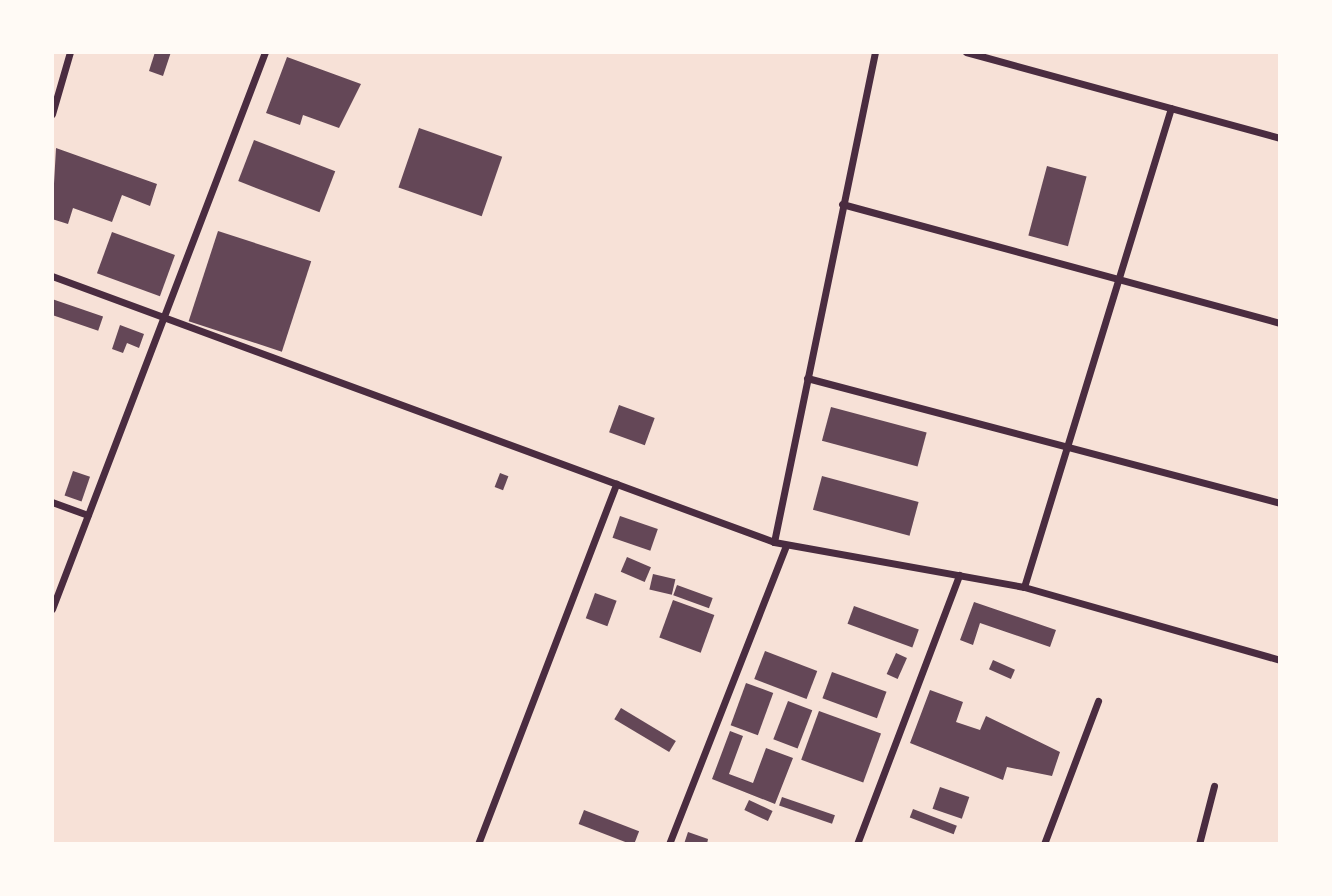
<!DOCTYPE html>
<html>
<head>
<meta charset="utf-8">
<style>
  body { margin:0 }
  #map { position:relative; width:1332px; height:896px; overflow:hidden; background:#f7e1d7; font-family:Barlow,sans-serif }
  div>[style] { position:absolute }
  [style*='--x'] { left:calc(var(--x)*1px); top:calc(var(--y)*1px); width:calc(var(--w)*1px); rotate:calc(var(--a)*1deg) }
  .building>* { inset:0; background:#644757; transform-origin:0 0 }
  .minor>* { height:7px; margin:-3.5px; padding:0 3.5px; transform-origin:3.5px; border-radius:3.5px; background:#4a2c40 }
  span { translate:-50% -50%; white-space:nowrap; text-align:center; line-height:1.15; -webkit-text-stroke:5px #fffaf5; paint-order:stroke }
  .frame { position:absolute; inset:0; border:54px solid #fffaf5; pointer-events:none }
</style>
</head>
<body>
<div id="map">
  <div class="building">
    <i style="clip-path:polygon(155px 52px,171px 52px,163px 76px,149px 71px)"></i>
    <i style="clip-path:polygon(287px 57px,361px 84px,339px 128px,303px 115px,300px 125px,266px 113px)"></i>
    <i style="left:419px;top:128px;width:88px;height:63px;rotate:19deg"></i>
    <i style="left:254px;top:140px;width:87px;height:44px;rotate:21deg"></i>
    <i style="clip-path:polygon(56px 148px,157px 184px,150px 206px,122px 195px,112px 222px,73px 208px,68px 224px,52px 219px)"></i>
    <i style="left:1047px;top:166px;width:41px;height:72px;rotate:15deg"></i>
    <i style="left:218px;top:231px;width:98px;height:95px;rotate:18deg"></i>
    <i style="left:112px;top:232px;width:67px;height:44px;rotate:20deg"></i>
    <i style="left:52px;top:299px;width:54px;height:15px;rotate:19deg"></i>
    <i style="clip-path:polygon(120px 325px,144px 334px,139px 348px,127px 343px,123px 353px,112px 349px)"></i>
    <i style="left:619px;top:405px;width:38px;height:29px;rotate:20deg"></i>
    <i style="left:831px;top:407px;width:99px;height:35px;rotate:15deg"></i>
    <i style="left:73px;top:471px;width:18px;height:26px;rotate:19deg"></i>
    <i style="left:500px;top:473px;width:9px;height:15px;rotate:21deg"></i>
    <i style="left:822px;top:476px;width:100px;height:35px;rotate:15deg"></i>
    <i style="left:620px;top:516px;width:40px;height:23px;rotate:19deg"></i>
    <i style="left:627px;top:557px;width:26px;height:16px;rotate:23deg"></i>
    <i style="left:653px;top:574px;width:23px;height:16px;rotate:13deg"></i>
    <i style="left:677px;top:585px;width:38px;height:11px;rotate:20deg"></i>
    <i style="left:595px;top:593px;width:23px;height:27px;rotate:20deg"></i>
    <i style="left:673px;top:600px;width:44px;height:40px;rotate:20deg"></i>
    <i style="clip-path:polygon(974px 602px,1056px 630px,1050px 647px,980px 623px,973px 645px,960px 640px)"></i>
    <i style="left:854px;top:606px;width:69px;height:19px;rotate:20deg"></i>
    <i style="left:765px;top:651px;width:56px;height:30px;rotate:21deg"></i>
    <i style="left:896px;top:653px;width:12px;height:23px;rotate:24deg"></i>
    <i style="left:993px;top:660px;width:24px;height:10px;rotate:24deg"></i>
    <i style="left:832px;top:672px;width:58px;height:28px;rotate:20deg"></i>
    <i style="left:746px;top:683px;width:29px;height:45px;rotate:20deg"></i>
    <i style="clip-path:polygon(930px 690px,963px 702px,956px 722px,980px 730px,986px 716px,1060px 752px,1052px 776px,1007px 767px,1003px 780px,910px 743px)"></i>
    <i style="left:788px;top:701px;width:26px;height:41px;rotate:21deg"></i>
    <i style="left:621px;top:708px;width:64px;height:13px;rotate:31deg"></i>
    <i style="left:819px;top:711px;width:66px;height:52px;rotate:20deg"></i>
    <i style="clip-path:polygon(730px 731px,743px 736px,729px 774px,753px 783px,766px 748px,793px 758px,775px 804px,712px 779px)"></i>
    <i style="left:940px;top:787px;width:31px;height:23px;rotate:19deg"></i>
    <i style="left:782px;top:797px;width:56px;height:9px;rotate:19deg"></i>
    <i style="left:749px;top:800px;width:26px;height:11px;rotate:25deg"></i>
    <i style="left:913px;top:809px;width:47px;height:9px;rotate:21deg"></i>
    <i style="left:584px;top:810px;width:59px;height:15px;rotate:21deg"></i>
    <i style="clip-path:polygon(688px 832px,708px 839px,707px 844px,684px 844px)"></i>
  </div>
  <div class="minor">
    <i style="--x:966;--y:52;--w:326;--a:15.3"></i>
    <i style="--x:52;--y:114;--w:65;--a:-73.8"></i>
    <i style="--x:842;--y:204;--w:454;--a:15.2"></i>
    <i style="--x:52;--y:276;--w:769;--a:20.22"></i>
    <i style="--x:774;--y:542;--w:254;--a:10.2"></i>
    <i style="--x:1024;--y:587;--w:266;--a:15.9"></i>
    <i style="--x:807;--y:378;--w:489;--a:14.8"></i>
    <i style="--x:52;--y:502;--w:38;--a:20"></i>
    <i style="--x:774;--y:542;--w:500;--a:-78.35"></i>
    <i style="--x:1024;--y:587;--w:501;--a:-72.94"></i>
    <i style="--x:52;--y:609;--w:596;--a:-69.07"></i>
    <i style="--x:478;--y:844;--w:386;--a:-69"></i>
    <i style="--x:669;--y:844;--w:321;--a:-68.6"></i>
    <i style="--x:857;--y:844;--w:288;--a:-69.2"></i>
    <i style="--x:1044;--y:844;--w:153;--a:-69.3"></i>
    <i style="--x:1199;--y:844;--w:60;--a:-75.5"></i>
  </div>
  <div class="frame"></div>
</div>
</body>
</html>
